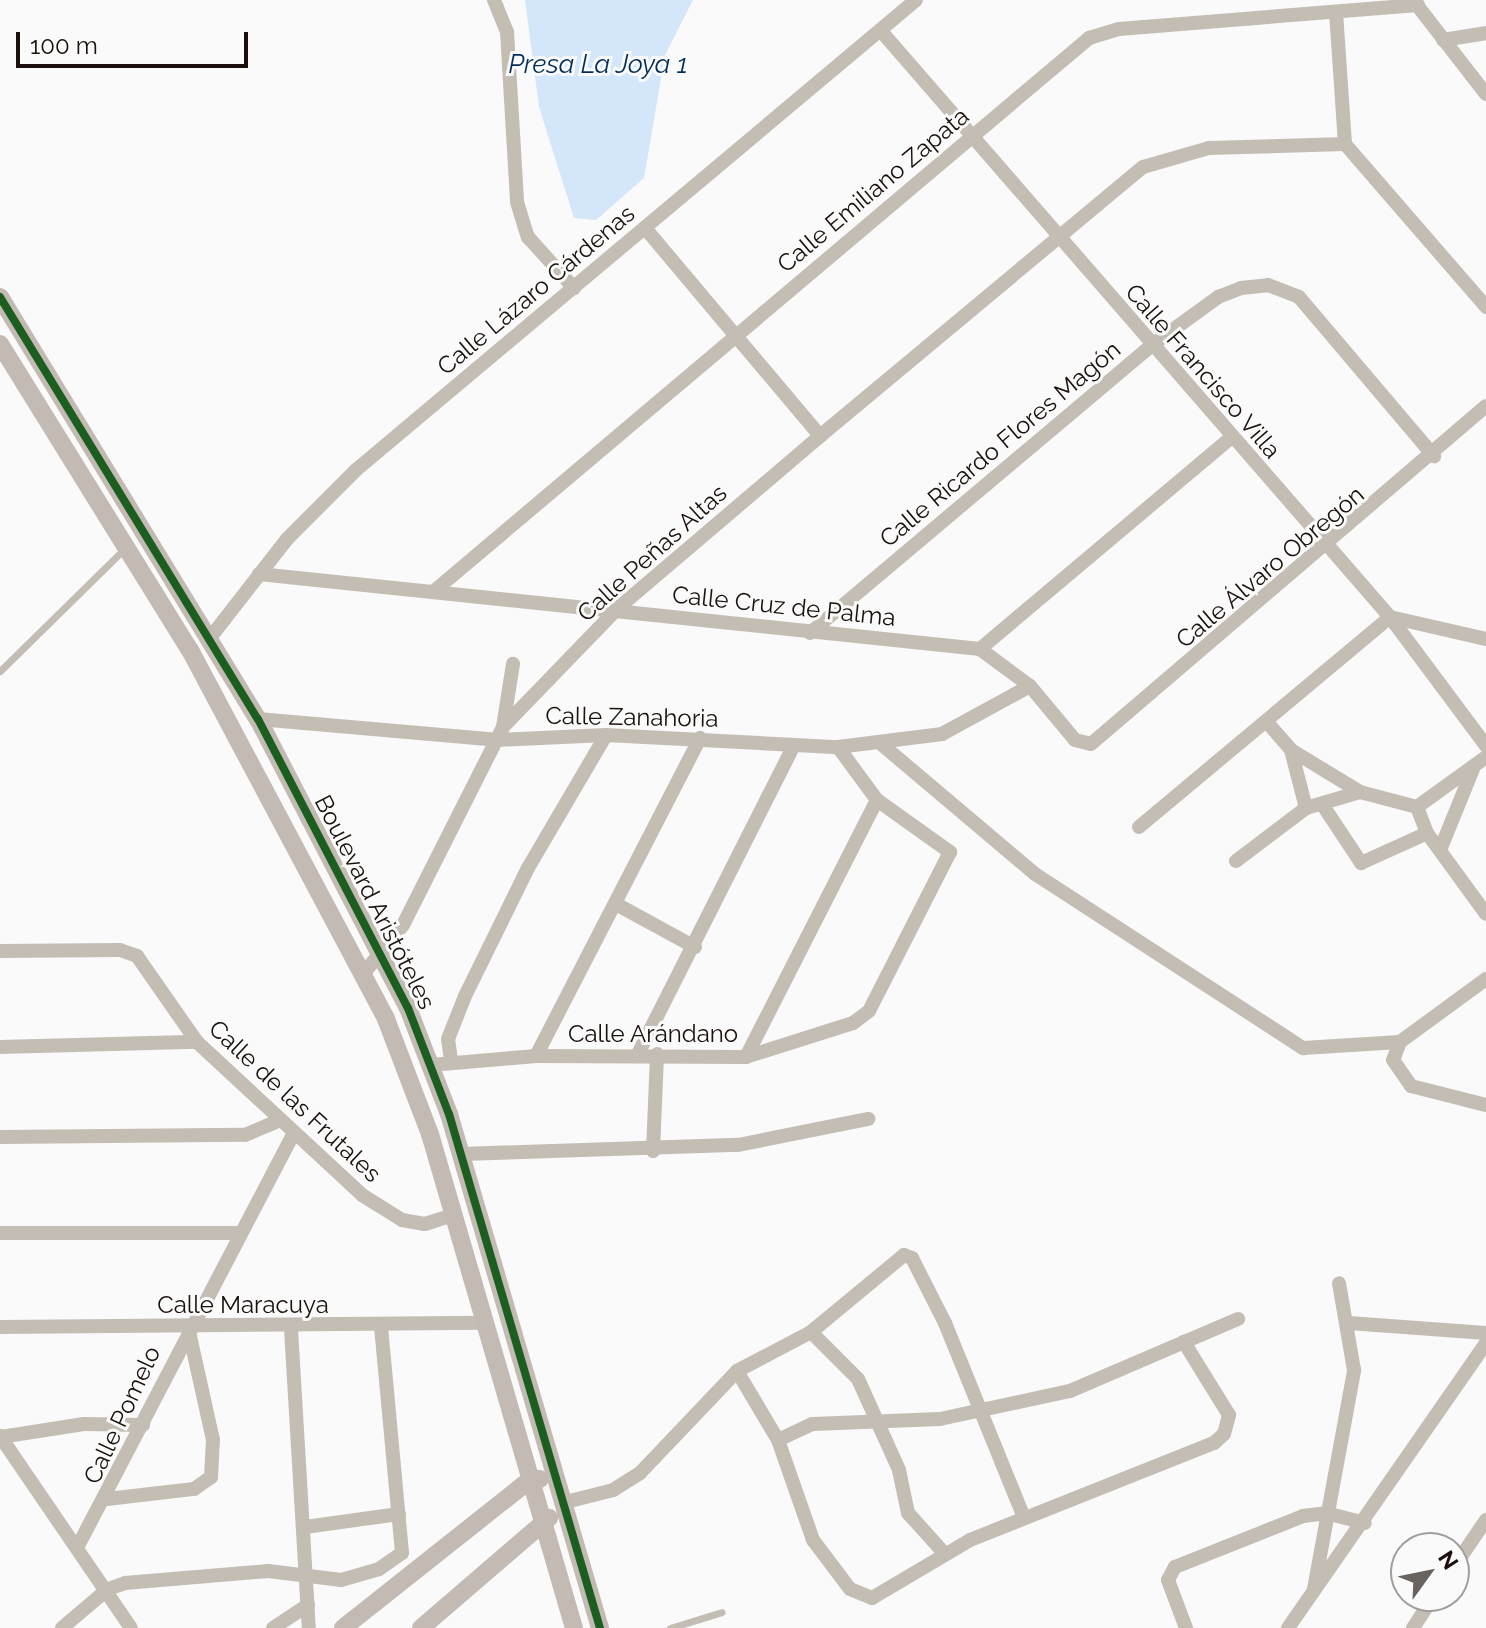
<!DOCTYPE html>
<html>
<head>
<meta charset="utf-8">
<style>
  body { margin:0 }
  #map { position:relative; width:1486px; height:1628px; overflow:hidden; background:#fafafa; font-family:Raleway,sans-serif }
  div>[style] { position:absolute }
  [style*='--x'] { left:calc(var(--x)*1px); top:calc(var(--y)*1px); width:calc(var(--w)*1px); rotate:calc(var(--a)*1deg) }
  .water>* { inset:0; background:#d4e6fa }
  .lane>* { height:7px; margin:-3.5px; padding:0 3.5px; transform-origin:3.5px; border-radius:3.5px; background:#c3bdb4 }
  .street>* { height:14px; margin:-7px; padding:0 7px; transform-origin:7px; border-radius:7px; background:#c3bdb4 }
  .secondary>* { height:18px; margin:-9px; padding:0 9px; transform-origin:9px; border-radius:9px; background:#c3bab3 }
  .cycleway>* { height:8px; margin:-4px; padding:0 4px; transform-origin:4px; border-radius:4px; background:#1b5e20 }
  span { translate:-50% -50%; white-space:nowrap; text-align:center; line-height:1.15; -webkit-text-stroke:6px #fafafa; paint-order:stroke }
  .street-label { font-size:24px; color:#1b110c }
  .water-label { font-size:26px; color:#002e58; font-style:italic }
  .north { position:absolute; left:1390px; top:1532px; width:80px; height:80px; box-sizing:border-box; background:#fafafa; border:2px solid #a19d9b; border-radius:50%; rotate:57deg; font-size:22px; font-weight:700; line-height:32px; text-align:center; color:#1b110c }
  .north::after { content:''; display:block; margin:auto; width:28px; height:36px; background:#69635f; clip-path:polygon(50% 0,100% 100%,50% 72%,0 100%) }
  .scale { position:absolute; left:16px; top:32px; width:232px; height:36px; box-sizing:border-box; border:4px solid #1b110c; border-top:0; padding-left:10px; font-size:24px; line-height:28px; white-space:nowrap; color:#1b110c; -webkit-text-stroke:6px #fafafa; paint-order:stroke }
</style>
</head>
<body>
<div id="map">
  <div class="water">
    <i style="clip-path:polygon(525px 0,693px 0,665px 55px,644px 178px,596px 220px,574px 218px,539px 107px)"></i>
  </div>
  <div class="lane">
    <i style="--x:0;--y:671;--w:174;--a:-44.5"></i>
    <i style="--x:670;--y:1628;--w:54;--a:-17.1"></i>
  </div>
  <div class="street">
    <i style="--x:494;--y:0;--w:35;--a:68"></i>
    <i style="--x:507;--y:32;--w:170;--a:86.6"></i>
    <i style="--x:517;--y:202;--w:37;--a:73"></i>
    <i style="--x:528;--y:237;--w:69;--a:48"></i>
    <i style="--x:1413;--y:0;--w:119;--a:52.2"></i>
    <i style="--x:1336;--y:12;--w:132;--a:86.1"></i>
    <i style="--x:881;--y:31;--w:776;--a:49.02"></i>
    <i style="--x:1390;--y:617;--w:161;--a:53.3"></i>
    <i style="--x:1443;--y:40;--w:44;--a:-9.2"></i>
    <i style="--x:1345;--y:144;--w:216;--a:49.1"></i>
    <i style="--x:645;--y:228;--w:272;--a:49.9"></i>
    <i style="--x:259;--y:574;--w:725;--a:5.94"></i>
    <i style="--x:980;--y:649;--w:62;--a:36.5"></i>
    <i style="--x:1030;--y:686;--w:70;--a:50.2"></i>
    <i style="--x:1075;--y:740;--w:16;--a:14"></i>
    <i style="--x:1091;--y:744;--w:520;--a:-40.55"></i>
    <i style="--x:433;--y:592;--w:859;--a:-40.18"></i>
    <i style="--x:1089;--y:38;--w:31;--a:-17"></i>
    <i style="--x:1119;--y:29;--w:300;--a:-4.6"></i>
    <i style="--x:810;--y:633;--w:447;--a:-40.1"></i>
    <i style="--x:1152;--y:345;--w:82;--a:-36"></i>
    <i style="--x:1218;--y:297;--w:25;--a:-21"></i>
    <i style="--x:1241;--y:288;--w:27;--a:-6"></i>
    <i style="--x:1268;--y:285;--w:33;--a:21"></i>
    <i style="--x:1299;--y:297;--w:209;--a:49.7"></i>
    <i style="--x:210;--y:638;--w:125;--a:-52.1"></i>
    <i style="--x:287;--y:539;--w:98;--a:-45"></i>
    <i style="--x:356;--y:470;--w:731;--a:-40.01"></i>
    <i style="--x:980;--y:649;--w:329;--a:-40.1"></i>
    <i style="--x:258;--y:719;--w:239;--a:5"></i>
    <i style="--x:496;--y:740;--w:110;--a:-2.6"></i>
    <i style="--x:606;--y:735;--w:232;--a:3"></i>
    <i style="--x:838;--y:747;--w:66;--a:53.7"></i>
    <i style="--x:877;--y:800;--w:90;--a:35.5"></i>
    <i style="--x:950;--y:852;--w:178;--a:117"></i>
    <i style="--x:869;--y:1011;--w:20;--a:143"></i>
    <i style="--x:853;--y:1023;--w:112;--a:162.4"></i>
    <i style="--x:746;--y:1057;--w:210;--a:-179.7"></i>
    <i style="--x:536;--y:1056;--w:106;--a:175.1"></i>
    <i style="--x:1266;--y:721;--w:38;--a:49"></i>
    <i style="--x:1291;--y:750;--w:81;--a:31.3"></i>
    <i style="--x:503;--y:727;--w:64;--a:-81"></i>
    <i style="--x:880;--y:743;--w:203;--a:40.2"></i>
    <i style="--x:1035;--y:874;--w:320;--a:33"></i>
    <i style="--x:1303;--y:1048;--w:97;--a:-3.5"></i>
    <i style="--x:838;--y:747;--w:105;--a:-7.1"></i>
    <i style="--x:942;--y:734;--w:100;--a:-28.6"></i>
    <i style="--x:1291;--y:750;--w:60;--a:75.5"></i>
    <i style="--x:1322;--y:804;--w:71;--a:56.5"></i>
    <i style="--x:1361;--y:863;--w:72;--a:-24.4"></i>
    <i style="--x:1417;--y:807;--w:28;--a:69"></i>
    <i style="--x:1427;--y:833;--w:100;--a:53.9"></i>
    <i style="--x:1139;--y:827;--w:327;--a:-39.9"></i>
    <i style="--x:1390;--y:617;--w:98;--a:12.9"></i>
    <i style="--x:1440;--y:850;--w:87;--a:-67.8"></i>
    <i style="--x:1236;--y:861;--w:88;--a:-37.1"></i>
    <i style="--x:1306;--y:808;--w:56;--a:-16.5"></i>
    <i style="--x:1360;--y:792;--w:59;--a:14.7"></i>
    <i style="--x:1417;--y:807;--w:85;--a:-35.9"></i>
    <i style="--x:616;--y:904;--w:90;--a:28.6"></i>
    <i style="--x:0;--y:951;--w:120;--a:-0.5"></i>
    <i style="--x:120;--y:950;--w:18;--a:19"></i>
    <i style="--x:137;--y:956;--w:105;--a:55.1"></i>
    <i style="--x:197;--y:1042;--w:225;--a:42.8"></i>
    <i style="--x:362;--y:1195;--w:47;--a:32"></i>
    <i style="--x:402;--y:1220;--w:23;--a:10"></i>
    <i style="--x:425;--y:1224;--w:28;--a:-18"></i>
    <i style="--x:364;--y:973;--w:62;--a:-50.9"></i>
    <i style="--x:403;--y:925;--w:222;--a:-63.2"></i>
    <i style="--x:503;--y:727;--w:164;--a:-46"></i>
    <i style="--x:617;--y:609;--w:267;--a:-40.4"></i>
    <i style="--x:820;--y:436;--w:420;--a:-39.8"></i>
    <i style="--x:1143;--y:167;--w:69;--a:-16.1"></i>
    <i style="--x:1209;--y:148;--w:136;--a:-1.7"></i>
    <i style="--x:1486;--y:979;--w:107;--a:143.8"></i>
    <i style="--x:1400;--y:1042;--w:19;--a:111"></i>
    <i style="--x:1393;--y:1060;--w:32;--a:55"></i>
    <i style="--x:1411;--y:1086;--w:77;--a:14.2"></i>
    <i style="--x:0;--y:1047;--w:197;--a:-1.5"></i>
    <i style="--x:638;--y:1054;--w:346;--a:-63.2"></i>
    <i style="--x:536;--y:1056;--w:358;--a:-62.7"></i>
    <i style="--x:746;--y:1057;--w:288;--a:-63"></i>
    <i style="--x:451;--y:1060;--w:21;--a:-98"></i>
    <i style="--x:448;--y:1039;--w:46;--a:-68.4"></i>
    <i style="--x:465;--y:996;--w:143;--a:-63.8"></i>
    <i style="--x:528;--y:868;--w:154;--a:-59.6"></i>
    <i style="--x:0;--y:1137;--w:245;--a:-0.5"></i>
    <i style="--x:245;--y:1135;--w:36;--a:-23"></i>
    <i style="--x:653;--y:1151;--w:97;--a:-87.6"></i>
    <i style="--x:461;--y:1154;--w:277;--a:-1.9"></i>
    <i style="--x:738;--y:1145;--w:133;--a:-11.3"></i>
    <i style="--x:0;--y:1233;--w:236;--a:0"></i>
    <i style="--x:1349;--y:1323;--w:137;--a:4.2"></i>
    <i style="--x:0;--y:1327;--w:485;--a:-0.5"></i>
    <i style="--x:291;--y:1329;--w:300;--a:86.6"></i>
    <i style="--x:811;--y:1332;--w:66;--a:45"></i>
    <i style="--x:858;--y:1379;--w:100;--a:65.7"></i>
    <i style="--x:899;--y:1470;--w:44;--a:78.2"></i>
    <i style="--x:908;--y:1513;--w:54;--a:48"></i>
    <i style="--x:737;--y:1371;--w:80;--a:59.3"></i>
    <i style="--x:778;--y:1440;--w:106;--a:70.7"></i>
    <i style="--x:813;--y:1540;--w:61;--a:52.9"></i>
    <i style="--x:850;--y:1589;--w:24;--a:22"></i>
    <i style="--x:872;--y:1598;--w:114;--a:-30.6"></i>
    <i style="--x:970;--y:1540;--w:263;--a:-21.7"></i>
    <i style="--x:1214;--y:1443;--w:13;--a:-42"></i>
    <i style="--x:1224;--y:1434;--w:20;--a:-75"></i>
    <i style="--x:1229;--y:1415;--w:86;--a:-121.7"></i>
    <i style="--x:0;--y:1436;--w:232;--a:55.7"></i>
    <i style="--x:0;--y:1437;--w:85;--a:-8.8"></i>
    <i style="--x:84;--y:1424;--w:59;--a:1"></i>
    <i style="--x:778;--y:1440;--w:38;--a:-25"></i>
    <i style="--x:813;--y:1424;--w:127;--a:-2.3"></i>
    <i style="--x:940;--y:1419;--w:133;--a:-12.2"></i>
    <i style="--x:1070;--y:1391;--w:183;--a:-23.2"></i>
    <i style="--x:107;--y:1499;--w:88;--a:-6.6"></i>
    <i style="--x:194;--y:1489;--w:21;--a:-35"></i>
    <i style="--x:211;--y:1477;--w:37;--a:-87"></i>
    <i style="--x:213;--y:1440;--w:116;--a:-102.5"></i>
    <i style="--x:562;--y:1503;--w:53;--a:-14.3"></i>
    <i style="--x:613;--y:1490;--w:32;--a:-32"></i>
    <i style="--x:640;--y:1473;--w:141;--a:-46.4"></i>
    <i style="--x:737;--y:1371;--w:84;--a:-27.8"></i>
    <i style="--x:811;--y:1332;--w:121;--a:-39.6"></i>
    <i style="--x:904;--y:1255;--w:9;--a:21"></i>
    <i style="--x:912;--y:1258;--w:73;--a:63.1"></i>
    <i style="--x:945;--y:1323;--w:210;--a:67.9"></i>
    <i style="--x:305;--y:1527;--w:95;--a:-7.9"></i>
    <i style="--x:79;--y:1544;--w:462;--a:-62.4"></i>
    <i style="--x:1454;--y:1567;--w:57;--a:-55.8"></i>
    <i style="--x:1314;--y:1589;--w:223;--a:-79.6"></i>
    <i style="--x:1354;--y:1370;--w:88;--a:-99.8"></i>
    <i style="--x:62;--y:1628;--w:60;--a:-40.3"></i>
    <i style="--x:108;--y:1589;--w:18;--a:-19"></i>
    <i style="--x:125;--y:1583;--w:144;--a:-4.8"></i>
    <i style="--x:268;--y:1571;--w:74;--a:7"></i>
    <i style="--x:341;--y:1580;--w:40;--a:-16"></i>
    <i style="--x:379;--y:1569;--w:28;--a:-35"></i>
    <i style="--x:402;--y:1553;--w:227;--a:-95.3"></i>
    <i style="--x:273;--y:1628;--w:42;--a:-33.3"></i>
    <i style="--x:1186;--y:1628;--w:51;--a:-110.6"></i>
    <i style="--x:1168;--y:1580;--w:15;--a:-62"></i>
    <i style="--x:1175;--y:1567;--w:138;--a:-21.7"></i>
    <i style="--x:1303;--y:1516;--w:23;--a:-7"></i>
    <i style="--x:1326;--y:1513;--w:40;--a:14.4"></i>
    <i style="--x:1288;--y:1628;--w:347;--a:-55.2"></i>
    <i style="--x:1413;--y:1628;--w:38;--a:-57"></i>
  </div>
  <div class="secondary">
    <i style="--x:0;--y:297;--w:495;--a:58.6"></i>
    <i style="--x:258;--y:719;--w:326;--a:62.6"></i>
    <i style="--x:408;--y:1008;--w:114;--a:68.9"></i>
    <i style="--x:449;--y:1114;--w:536;--a:73.63"></i>
    <i style="--x:0;--y:344;--w:360;--a:58.2"></i>
    <i style="--x:190;--y:650;--w:418;--a:62"></i>
    <i style="--x:386;--y:1019;--w:123;--a:69.1"></i>
    <i style="--x:430;--y:1134;--w:515;--a:73.75"></i>
    <i style="--x:343;--y:1628;--w:240;--a:-38.4"></i>
    <i style="--x:531;--y:1479;--w:9;--a:0"></i>
    <i style="--x:421;--y:1628;--w:169;--a:-40.7"></i>
  </div>
  <div class="cycleway">
    <i style="--x:0;--y:297;--w:495;--a:58.6"></i>
    <i style="--x:258;--y:719;--w:326;--a:62.6"></i>
    <i style="--x:408;--y:1008;--w:114;--a:68.9"></i>
    <i style="--x:449;--y:1114;--w:536;--a:73.63"></i>
  </div>
  <div class="street-label">
    <span style="left:873px;top:190px;rotate:-40deg">Calle Emiliano Zapata</span>
    <span style="left:536px;top:290px;rotate:-40deg">Calle Lázaro Cárdenas</span>
    <span style="left:1203px;top:371px;rotate:49deg">Calle Francisco Villa</span>
    <span style="left:1000px;top:444px;rotate:-40deg">Calle Ricardo Flores Magón</span>
    <span style="left:652px;top:553px;rotate:-42deg">Calle Peñas Altas</span>
    <span style="left:1270px;top:567px;rotate:-40deg">Calle Álvaro Obregón</span>
    <span style="left:784px;top:606px;rotate:6deg">Calle Cruz de Palma</span>
    <span style="left:632px;top:717px;rotate:1deg">Calle Zanahoria</span>
    <span style="left:375px;top:902px;rotate:63deg">Boulevard Aristóteles</span>
    <span style="left:653px;top:1034px">Calle Arándano</span>
    <span style="left:295px;top:1101px;rotate:43deg">Calle de las Frutales</span>
    <span style="left:243px;top:1305px">Calle Maracuya</span>
    <span style="left:122px;top:1415px;rotate:-65deg">Calle Pomelo</span>
  </div>
  <div class="water-label">
    <span style="left:598px;top:65px">Presa La Joya 1</span>
  </div>
  <div class="north">N</div>
  <div class="scale">100 m</div>
</div>
</body>
</html>
